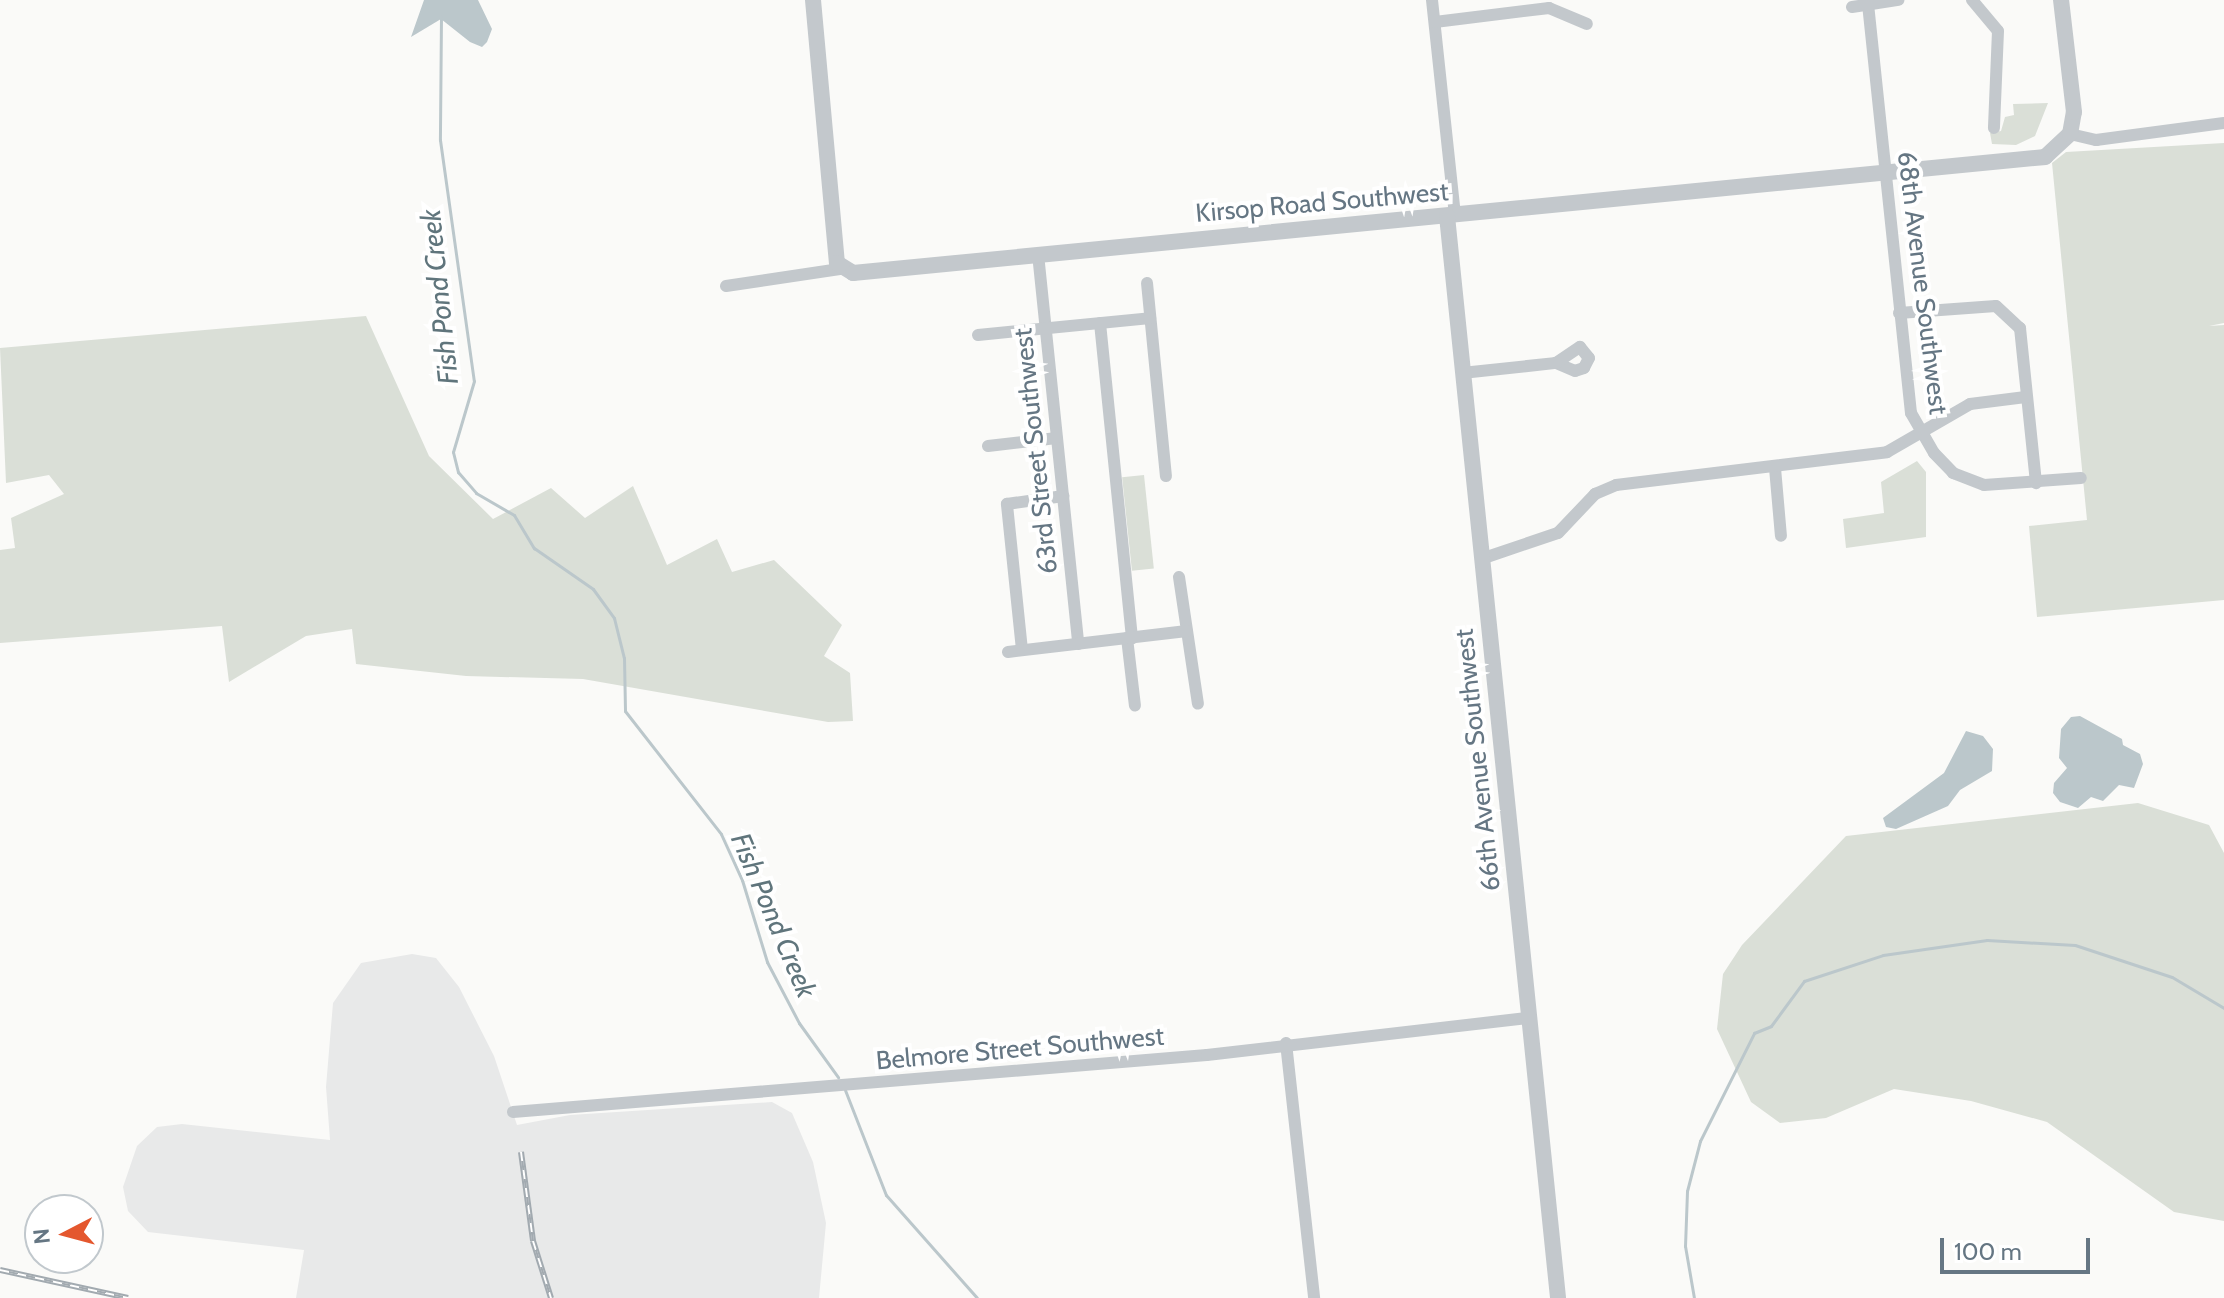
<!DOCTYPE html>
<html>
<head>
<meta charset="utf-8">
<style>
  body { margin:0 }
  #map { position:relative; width:2224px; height:1298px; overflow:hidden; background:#fafaf8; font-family:Cabin,sans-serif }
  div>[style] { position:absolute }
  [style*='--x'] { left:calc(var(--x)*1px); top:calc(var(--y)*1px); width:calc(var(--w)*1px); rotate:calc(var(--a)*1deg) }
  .built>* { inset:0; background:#e8e9e9 }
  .green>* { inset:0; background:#dadfd7; transform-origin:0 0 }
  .water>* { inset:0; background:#bbc7cb }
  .stream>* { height:3px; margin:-1.5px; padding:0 1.5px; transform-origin:1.5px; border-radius:1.5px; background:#bbc7cb }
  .minor>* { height:12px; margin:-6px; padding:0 6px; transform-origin:6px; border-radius:6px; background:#c3c8cc }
  .tertiary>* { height:16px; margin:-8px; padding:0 8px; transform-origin:8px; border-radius:8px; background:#c3c8cc }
  .rail>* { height:6px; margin-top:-3px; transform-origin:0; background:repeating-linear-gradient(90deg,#fff 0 9px,#a2aab0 0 18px); box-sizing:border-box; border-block:2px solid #a2aab0 }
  span { translate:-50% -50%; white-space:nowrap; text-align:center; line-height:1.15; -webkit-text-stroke:8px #fff; paint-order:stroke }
  .street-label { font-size:26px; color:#657683 }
  .water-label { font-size:28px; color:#60757c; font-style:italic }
  .north { position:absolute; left:24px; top:1194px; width:80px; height:80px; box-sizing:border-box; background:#fff; border:2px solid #c1c8cd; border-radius:50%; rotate:264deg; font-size:22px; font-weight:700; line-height:32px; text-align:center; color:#657683 }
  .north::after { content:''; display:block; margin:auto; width:28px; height:36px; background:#e4572e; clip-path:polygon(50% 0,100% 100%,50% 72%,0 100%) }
  .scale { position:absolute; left:1940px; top:1238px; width:150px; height:36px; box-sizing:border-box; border:4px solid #657683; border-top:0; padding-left:10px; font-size:24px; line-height:28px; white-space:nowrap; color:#657683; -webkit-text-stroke:6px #fff; paint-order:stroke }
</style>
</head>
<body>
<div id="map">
  <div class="built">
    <i style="clip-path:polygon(412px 954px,436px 958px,459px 987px,494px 1056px,517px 1125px,570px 1115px,772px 1102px,792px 1113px,813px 1162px,826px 1223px,819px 1298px,296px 1298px,304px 1250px,148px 1232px,128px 1211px,123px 1187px,137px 1146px,157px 1127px,182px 1124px,330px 1140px,326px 1087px,333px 1003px,361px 963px)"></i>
  </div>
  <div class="green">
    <i style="clip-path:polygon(2048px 103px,2035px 136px,2016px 145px,1992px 144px,1990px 133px,2001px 131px,2005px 117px,2014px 115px,2013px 104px)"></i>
    <i style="clip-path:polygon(2224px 143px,2224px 323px,2209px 326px,2224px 325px,2224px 600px,2037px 617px,2029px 526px,2087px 520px,2052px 163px,2066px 152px)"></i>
    <i style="clip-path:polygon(366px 316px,429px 456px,493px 519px,551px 488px,585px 518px,633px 486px,667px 565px,717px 539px,732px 572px,774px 560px,842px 625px,824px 656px,850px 673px,853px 721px,828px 722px,583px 679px,466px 676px,356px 664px,352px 629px,306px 636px,229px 682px,222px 626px,0 643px,0 550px,15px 548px,11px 518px,64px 494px,49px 475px,6px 483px,0 348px)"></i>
    <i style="clip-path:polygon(1917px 461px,1926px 472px,1926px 537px,1846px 548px,1843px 519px,1884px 513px,1881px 482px)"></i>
    <i style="left:1144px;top:475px;width:94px;height:22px;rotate:84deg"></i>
    <i style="clip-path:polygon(2138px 803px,2209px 825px,2224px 853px,2224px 1221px,2174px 1212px,2047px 1122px,1971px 1101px,1894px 1089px,1826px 1118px,1780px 1123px,1751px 1102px,1717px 1029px,1723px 974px,1742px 945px,1846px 836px)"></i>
  </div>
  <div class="water">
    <i style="clip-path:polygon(424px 0,478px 0,492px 29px,487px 42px,482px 47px,470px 42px,441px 19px,411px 37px)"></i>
    <i style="clip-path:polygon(2080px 716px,2122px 739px,2123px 745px,2140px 754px,2143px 764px,2134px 788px,2119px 785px,2103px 801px,2091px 797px,2078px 808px,2060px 802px,2053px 793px,2054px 783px,2067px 768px,2059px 758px,2061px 729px,2071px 717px)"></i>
    <i style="clip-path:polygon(1966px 731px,1983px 736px,1993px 749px,1992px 771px,1960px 790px,1948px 806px,1896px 829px,1886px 827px,1883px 818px,1944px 773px)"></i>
  </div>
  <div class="stream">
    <i style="--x:441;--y:16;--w:124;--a:90.5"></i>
    <i style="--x:440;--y:140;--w:243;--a:82"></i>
    <i style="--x:474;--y:381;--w:74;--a:106.5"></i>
    <i style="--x:453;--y:452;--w:21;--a:76"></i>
    <i style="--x:458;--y:472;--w:28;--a:49"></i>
    <i style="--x:476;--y:493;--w:44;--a:30.1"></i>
    <i style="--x:514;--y:515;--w:39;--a:59"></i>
    <i style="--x:534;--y:548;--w:72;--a:34.8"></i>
    <i style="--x:593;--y:589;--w:36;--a:54"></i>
    <i style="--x:614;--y:618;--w:41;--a:76"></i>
    <i style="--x:624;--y:658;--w:53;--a:88.9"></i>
    <i style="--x:625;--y:711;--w:156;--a:52"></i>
    <i style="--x:721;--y:834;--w:51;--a:65.5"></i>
    <i style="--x:742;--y:880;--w:86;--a:73"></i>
    <i style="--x:767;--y:962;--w:69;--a:62.3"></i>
    <i style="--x:799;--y:1023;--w:67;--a:54.2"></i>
    <i style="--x:845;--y:1090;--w:113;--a:68.7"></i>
    <i style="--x:886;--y:1195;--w:137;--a:48.5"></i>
    <i style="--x:1694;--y:1298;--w:53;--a:-99.8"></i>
    <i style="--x:1685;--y:1246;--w:55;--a:-87.9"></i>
    <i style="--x:1687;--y:1191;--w:52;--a:-75.4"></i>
    <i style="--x:1700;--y:1141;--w:121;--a:-63.4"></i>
    <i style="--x:1754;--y:1033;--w:18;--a:-22"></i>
    <i style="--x:1771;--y:1026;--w:56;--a:-53.7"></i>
    <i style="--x:1804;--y:981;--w:83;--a:-18.2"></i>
    <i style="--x:1883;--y:955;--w:105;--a:-8.2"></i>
    <i style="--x:1987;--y:940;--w:88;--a:3.3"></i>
    <i style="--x:2075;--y:945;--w:102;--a:18.3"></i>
    <i style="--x:2172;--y:977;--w:61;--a:30.8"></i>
  </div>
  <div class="minor">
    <i style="--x:1432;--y:0;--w:216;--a:83.9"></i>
    <i style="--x:1972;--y:0;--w:40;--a:50"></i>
    <i style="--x:1998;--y:31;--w:97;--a:92.4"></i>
    <i style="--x:1868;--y:4;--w:411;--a:84"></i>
    <i style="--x:1911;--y:413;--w:46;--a:60.1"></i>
    <i style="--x:1934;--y:453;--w:28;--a:46"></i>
    <i style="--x:1953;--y:473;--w:33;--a:21"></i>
    <i style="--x:1984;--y:485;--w:97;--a:-4.1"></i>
    <i style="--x:1852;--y:7;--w:47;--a:-8.7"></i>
    <i style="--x:1435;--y:22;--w:115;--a:-7"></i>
    <i style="--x:1549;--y:8;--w:41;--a:22.8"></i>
    <i style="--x:2070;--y:134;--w:27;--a:13"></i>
    <i style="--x:2096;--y:140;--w:129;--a:-7.6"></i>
    <i style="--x:1038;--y:254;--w:392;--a:84.1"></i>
    <i style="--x:1147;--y:283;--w:194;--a:84.4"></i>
    <i style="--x:726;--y:286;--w:115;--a:-8.5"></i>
    <i style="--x:1899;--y:313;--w:97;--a:-4.1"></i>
    <i style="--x:1996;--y:306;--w:33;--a:43"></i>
    <i style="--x:2020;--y:328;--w:156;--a:84.1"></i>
    <i style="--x:1100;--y:323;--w:317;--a:84.2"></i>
    <i style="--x:978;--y:335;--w:173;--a:-5.6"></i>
    <i style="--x:1580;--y:347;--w:14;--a:51"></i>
    <i style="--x:1589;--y:358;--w:11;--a:117"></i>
    <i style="--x:1584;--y:368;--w:9;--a:162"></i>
    <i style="--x:1575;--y:371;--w:21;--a:-157"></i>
    <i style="--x:1556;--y:363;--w:29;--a:-34"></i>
    <i style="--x:1462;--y:373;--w:95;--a:-6.1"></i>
    <i style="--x:988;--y:446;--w:69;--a:-6.6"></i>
    <i style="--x:1775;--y:468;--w:68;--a:85"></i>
    <i style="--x:1481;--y:559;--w:81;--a:-18.7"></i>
    <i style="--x:1558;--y:533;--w:54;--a:-46.5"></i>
    <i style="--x:1595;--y:494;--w:23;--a:-23"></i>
    <i style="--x:1616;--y:485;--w:273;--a:-6.9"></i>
    <i style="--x:1887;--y:452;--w:96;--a:-30"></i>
    <i style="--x:1970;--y:404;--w:56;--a:-7.1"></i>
    <i style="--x:1179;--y:577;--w:128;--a:81.5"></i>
    <i style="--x:1127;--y:638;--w:68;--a:83.3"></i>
    <i style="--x:1022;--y:650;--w:147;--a:-95.9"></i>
    <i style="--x:1007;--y:504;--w:57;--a:-8.1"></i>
    <i style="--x:1008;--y:652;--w:180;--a:-6.7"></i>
    <i style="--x:1286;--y:1043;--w:257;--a:83.7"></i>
    <i style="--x:513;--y:1112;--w:696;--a:-4.7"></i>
    <i style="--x:1207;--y:1055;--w:324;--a:-6.6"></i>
  </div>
  <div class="tertiary">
    <i style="--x:813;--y:0;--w:264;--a:84.8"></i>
    <i style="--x:837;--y:263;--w:19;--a:32"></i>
    <i style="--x:853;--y:273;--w:1198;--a:-5.56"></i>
    <i style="--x:2045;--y:157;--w:34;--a:-43"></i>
    <i style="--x:2070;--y:134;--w:22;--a:-80"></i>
    <i style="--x:2074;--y:112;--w:113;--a:-96.6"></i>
    <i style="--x:1447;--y:216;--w:1088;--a:84.14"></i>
  </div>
  <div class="rail">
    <i style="--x:521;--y:1152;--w:90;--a:82.3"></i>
    <i style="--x:533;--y:1241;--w:60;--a:72.5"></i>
    <i style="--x:0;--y:1270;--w:131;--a:12.3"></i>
  </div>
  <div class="street-label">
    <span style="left:1322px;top:203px;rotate:-5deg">Kirsop Road Southwest</span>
    <span style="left:1922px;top:283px;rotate:83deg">68th Avenue Southwest</span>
    <span style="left:1036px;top:451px;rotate:-96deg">63rd Street Southwest</span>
    <span style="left:1478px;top:760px;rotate:-96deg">66th Avenue Southwest</span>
    <span style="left:1020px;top:1049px;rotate:-5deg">Belmore Street Southwest</span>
  </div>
  <div class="water-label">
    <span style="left:439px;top:297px;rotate:-96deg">Fish Pond Creek</span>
    <span style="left:774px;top:915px;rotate:67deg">Fish Pond Creek</span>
  </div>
  <div class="north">N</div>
  <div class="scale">100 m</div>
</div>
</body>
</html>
